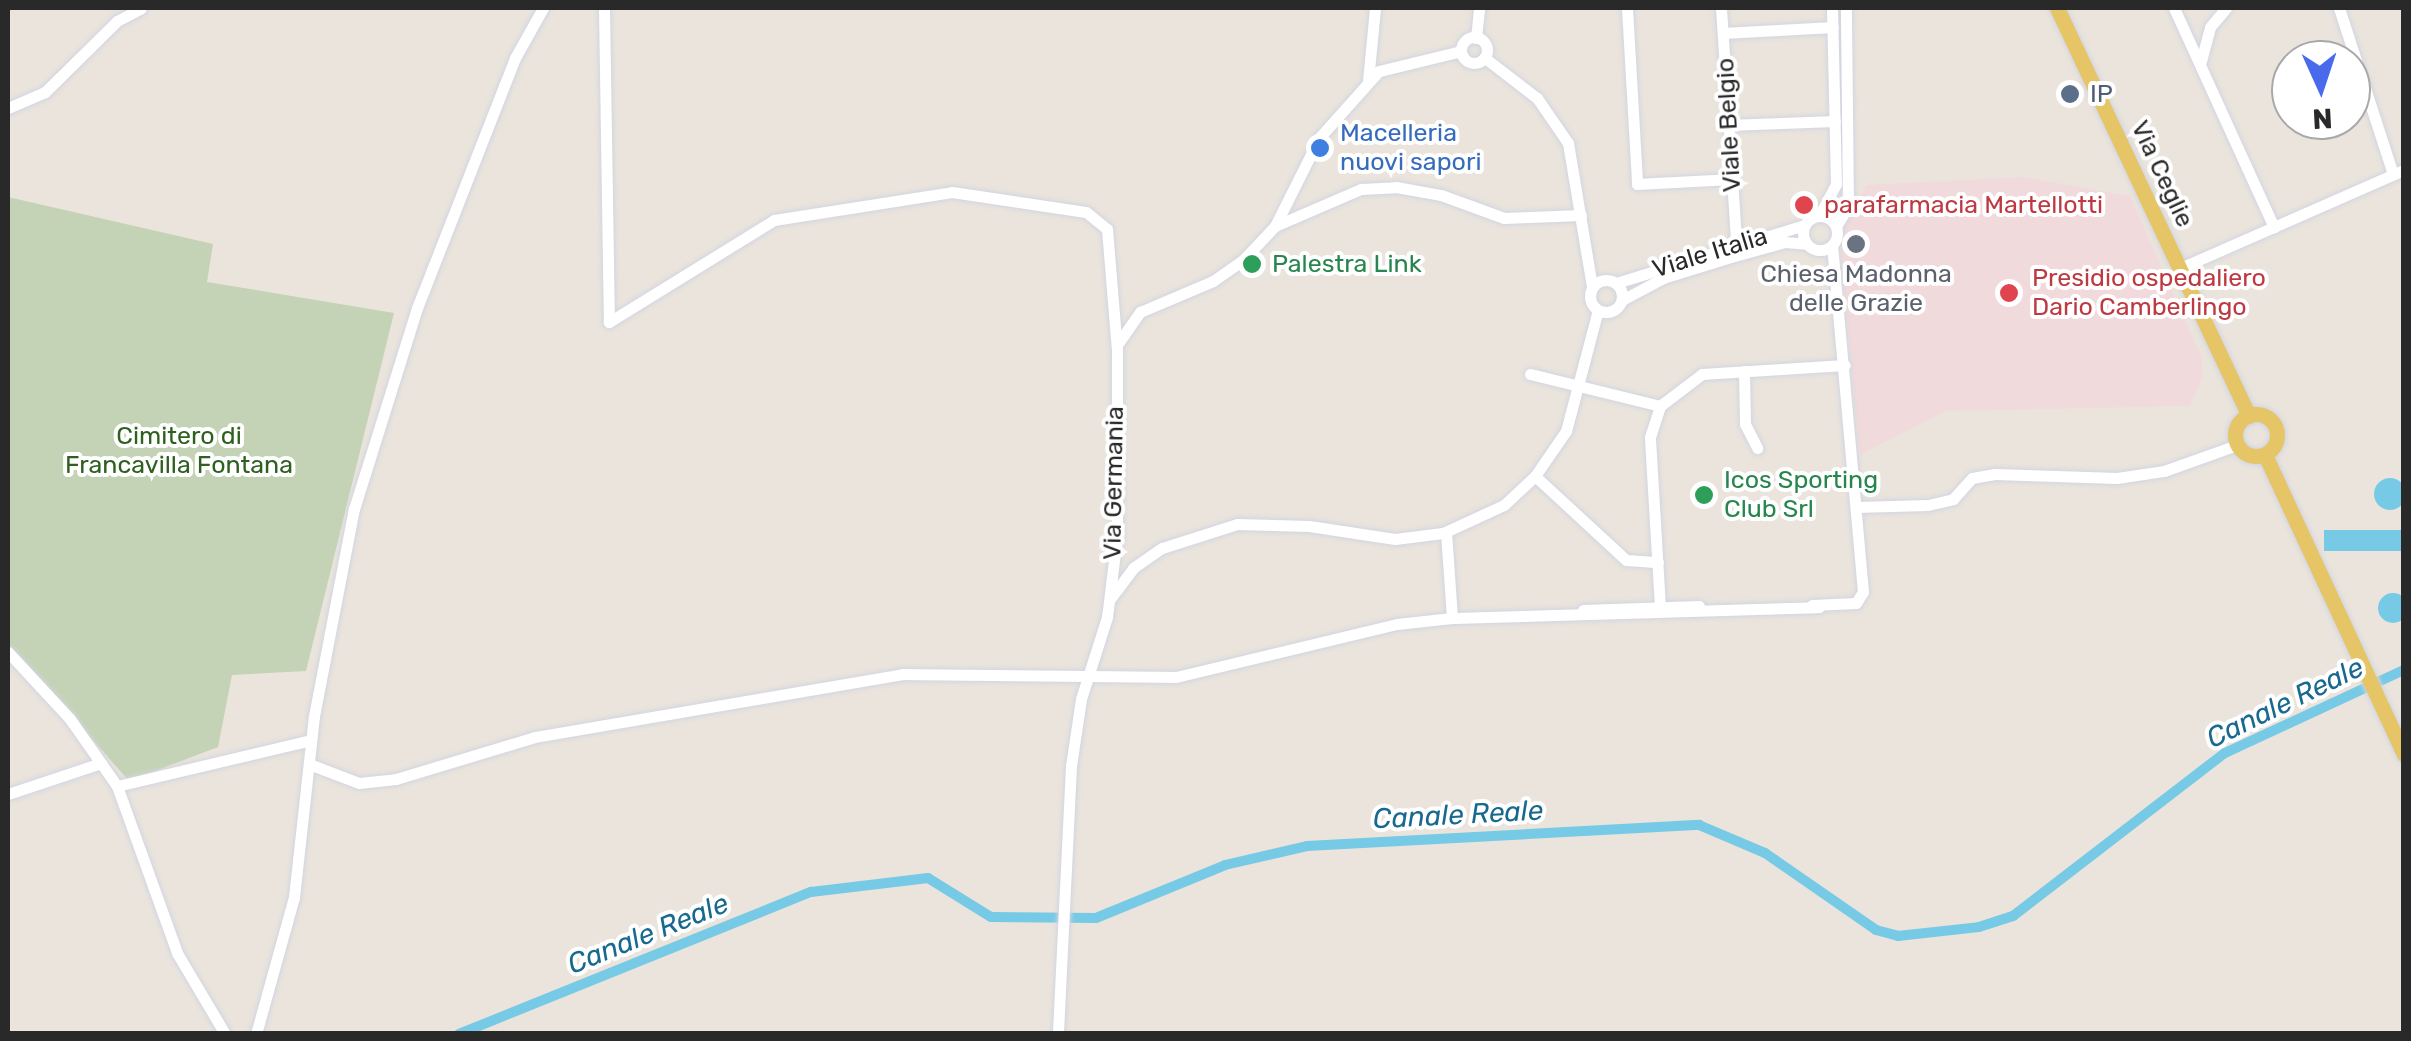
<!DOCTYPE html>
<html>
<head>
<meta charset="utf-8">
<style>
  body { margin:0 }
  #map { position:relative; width:2411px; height:1041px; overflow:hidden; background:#eae4dc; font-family:Rubik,sans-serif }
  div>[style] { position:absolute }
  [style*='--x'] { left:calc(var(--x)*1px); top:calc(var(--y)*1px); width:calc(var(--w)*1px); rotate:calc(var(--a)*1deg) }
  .medical>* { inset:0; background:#f1dadc }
  .cemetery>* { inset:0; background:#c4d3b5 }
  .water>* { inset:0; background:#77cae5; transform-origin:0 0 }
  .round { border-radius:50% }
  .canal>* { height:10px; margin:-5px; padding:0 5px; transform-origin:5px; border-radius:5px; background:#77cae5 }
  .roads { filter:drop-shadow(0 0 2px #d2d5e1) drop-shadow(0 0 2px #d2d5e1) }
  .minor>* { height:11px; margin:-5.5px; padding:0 5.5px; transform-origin:5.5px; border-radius:5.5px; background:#fff }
  .minor>.ring { margin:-5.5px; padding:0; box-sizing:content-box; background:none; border:11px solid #fff; border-radius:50% }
  .major>* { height:15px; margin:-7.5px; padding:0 7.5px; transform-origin:7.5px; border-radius:7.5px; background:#e5c566 }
  .major>.ring { margin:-7.5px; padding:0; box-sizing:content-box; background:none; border:15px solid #e5c566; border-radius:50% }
  .dots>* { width:28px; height:28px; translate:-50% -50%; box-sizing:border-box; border:5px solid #fff; border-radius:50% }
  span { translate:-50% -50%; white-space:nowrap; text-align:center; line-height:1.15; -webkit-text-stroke:8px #fff; paint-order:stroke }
  .service-label { font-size:25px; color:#4e5e75 }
  .left { translate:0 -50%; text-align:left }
  .street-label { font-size:25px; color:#292929 }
  .shop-label { font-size:25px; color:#366cbe }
  .health-label { font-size:25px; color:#be3a42 }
  .leisure-label { font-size:25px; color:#27864d }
  .worship-label { font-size:25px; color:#5b616d }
  .park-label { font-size:25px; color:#2e601f }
  .water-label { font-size:28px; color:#18698f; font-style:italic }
  .frame { position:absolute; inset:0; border:10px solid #292929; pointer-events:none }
  .north { position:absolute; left:2271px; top:40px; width:100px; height:100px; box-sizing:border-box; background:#fff; border:2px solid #a9a9a9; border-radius:50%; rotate:177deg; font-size:28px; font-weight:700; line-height:40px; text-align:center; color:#292929 }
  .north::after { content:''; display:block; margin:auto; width:35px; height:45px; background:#486aeb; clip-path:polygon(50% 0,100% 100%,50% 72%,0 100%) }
</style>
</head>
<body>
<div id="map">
  <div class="medical">
    <i style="clip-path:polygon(2023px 177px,2130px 196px,2201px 356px,2203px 376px,2190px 406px,1946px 411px,1860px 455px,1840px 237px,1866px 185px)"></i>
  </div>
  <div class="cemetery">
    <i style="clip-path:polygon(8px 197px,213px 244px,207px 282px,394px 313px,306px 671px,232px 675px,218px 747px,129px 781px,8px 644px)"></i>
  </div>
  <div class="water">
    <i class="round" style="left:2374px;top:478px;width:32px;height:32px"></i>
    <i style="left:2403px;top:530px;width:21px;height:79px;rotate:90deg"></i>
    <i class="round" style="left:2378px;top:593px;width:30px;height:30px"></i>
  </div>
  <div class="canal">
    <i style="--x:459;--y:1034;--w:380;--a:-22"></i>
    <i style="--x:811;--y:892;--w:118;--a:-6.8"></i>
    <i style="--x:928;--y:878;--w:74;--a:31.8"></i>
    <i style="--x:991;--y:917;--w:105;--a:0.5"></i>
    <i style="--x:1096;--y:918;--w:139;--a:-22.3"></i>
    <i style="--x:1225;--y:865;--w:84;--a:-13"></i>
    <i style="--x:1307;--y:846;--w:393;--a:-3.1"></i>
    <i style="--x:1699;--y:825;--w:72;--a:23"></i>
    <i style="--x:1765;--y:853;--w:135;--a:34.7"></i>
    <i style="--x:1876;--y:930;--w:23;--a:15"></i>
    <i style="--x:1898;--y:936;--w:81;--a:-6.3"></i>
    <i style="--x:1979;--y:927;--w:36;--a:-18"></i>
    <i style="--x:2013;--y:916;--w:267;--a:-37.6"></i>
    <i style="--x:2225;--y:753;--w:197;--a:-24.9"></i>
  </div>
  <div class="roads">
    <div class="minor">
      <i style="--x:604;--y:8;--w:314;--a:89.1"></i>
      <i style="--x:609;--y:322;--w:194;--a:-31.7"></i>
      <i style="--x:774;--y:220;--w:180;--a:-8.9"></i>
      <i style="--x:952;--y:192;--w:135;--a:8.5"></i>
      <i style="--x:1086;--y:212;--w:27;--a:39"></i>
      <i style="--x:1107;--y:229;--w:121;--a:85.3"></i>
      <i style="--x:1117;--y:350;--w:186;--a:90"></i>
      <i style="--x:1117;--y:536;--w:82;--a:97"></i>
      <i style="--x:1107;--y:617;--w:86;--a:107.6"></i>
      <i style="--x:1081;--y:699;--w:68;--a:98.5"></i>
      <i style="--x:1071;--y:766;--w:268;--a:92.8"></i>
      <i style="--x:1627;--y:8;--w:176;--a:86.7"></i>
      <i style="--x:1637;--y:184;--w:95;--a:-3"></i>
      <i style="--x:1721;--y:8;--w:235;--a:86.3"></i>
      <i style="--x:2174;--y:8;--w:241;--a:65.5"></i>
      <i style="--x:2339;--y:8;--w:175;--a:72"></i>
      <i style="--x:1723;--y:33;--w:110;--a:-3.1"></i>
      <i class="ring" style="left:1461px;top:37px;width:15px;height:15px"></i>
      <i style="--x:1476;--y:38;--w:30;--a:-84"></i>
      <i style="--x:1485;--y:58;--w:66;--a:37.6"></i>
      <i style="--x:1537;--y:98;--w:55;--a:55.4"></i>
      <i style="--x:1568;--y:143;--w:146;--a:80.5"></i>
      <i style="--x:2201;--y:61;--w:35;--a:-75"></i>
      <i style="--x:2210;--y:27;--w:25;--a:-50"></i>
      <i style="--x:1368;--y:81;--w:73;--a:-84.5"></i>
      <i style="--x:8;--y:108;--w:40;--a:-23.4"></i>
      <i style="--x:45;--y:92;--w:101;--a:-44.6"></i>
      <i style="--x:117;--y:21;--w:27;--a:-28"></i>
      <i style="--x:1728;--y:125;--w:107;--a:-2.1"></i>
      <i class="ring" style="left:1803px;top:216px;width:23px;height:23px"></i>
      <i style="--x:1819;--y:216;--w:36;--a:-62"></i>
      <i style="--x:1836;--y:184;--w:176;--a:-91.3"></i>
      <i style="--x:1275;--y:226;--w:94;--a:-23.3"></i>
      <i style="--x:1361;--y:189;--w:35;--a:-3"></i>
      <i style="--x:1396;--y:187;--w:46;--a:10.1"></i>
      <i style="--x:1441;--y:195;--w:67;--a:20.1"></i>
      <i style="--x:1504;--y:218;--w:77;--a:-2.2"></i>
      <i style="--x:1836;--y:226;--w:22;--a:-58"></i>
      <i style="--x:1848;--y:207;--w:199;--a:-90.6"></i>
      <i style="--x:2178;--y:269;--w:247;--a:-23.7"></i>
      <i class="ring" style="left:1590px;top:280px;width:21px;height:21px"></i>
      <i style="--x:1616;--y:283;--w:198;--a:-17.1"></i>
      <i style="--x:1622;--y:300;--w:47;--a:-28.2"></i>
      <i style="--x:1663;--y:278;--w:71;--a:-17.2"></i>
      <i style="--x:1731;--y:257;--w:56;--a:-15.5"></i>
      <i style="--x:1785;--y:242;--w:21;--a:5"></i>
      <i style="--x:1119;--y:342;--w:37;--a:-55"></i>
      <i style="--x:1140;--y:312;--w:79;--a:-23"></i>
      <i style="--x:1213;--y:281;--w:37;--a:-35"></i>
      <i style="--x:1243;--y:260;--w:47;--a:-46.7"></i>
      <i style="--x:1275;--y:226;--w:98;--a:-63.4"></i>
      <i style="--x:1319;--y:138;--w:90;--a:-48.2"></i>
      <i style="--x:1379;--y:71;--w:84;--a:-13.7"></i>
      <i style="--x:1744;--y:371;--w:53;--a:88.9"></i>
      <i style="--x:1745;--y:424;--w:27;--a:63"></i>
      <i style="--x:1530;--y:374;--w:134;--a:13.8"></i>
      <i style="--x:1535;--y:476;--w:124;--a:42.7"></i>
      <i style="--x:1626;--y:560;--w:32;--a:4"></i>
      <i style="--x:1856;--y:507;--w:72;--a:-1.6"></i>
      <i style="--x:1928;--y:505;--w:26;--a:-13"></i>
      <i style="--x:1953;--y:499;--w:28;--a:-48"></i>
      <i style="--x:1972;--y:478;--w:23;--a:-10"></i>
      <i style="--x:1995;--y:474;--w:122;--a:1.9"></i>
      <i style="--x:2117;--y:478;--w:48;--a:-8.5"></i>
      <i style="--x:2164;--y:471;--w:77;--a:-19.6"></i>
      <i style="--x:1446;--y:532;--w:86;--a:86"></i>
      <i style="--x:1110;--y:599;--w:39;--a:-53"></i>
      <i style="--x:1133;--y:568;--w:35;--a:-35"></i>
      <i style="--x:1162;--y:548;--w:79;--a:-17.7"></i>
      <i style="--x:1237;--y:524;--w:72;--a:1.6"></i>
      <i style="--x:1309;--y:526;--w:87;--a:8.6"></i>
      <i style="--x:1395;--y:539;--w:48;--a:-7.1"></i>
      <i style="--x:1443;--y:533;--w:67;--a:-24.7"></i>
      <i style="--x:1504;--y:505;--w:42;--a:-43.1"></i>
      <i style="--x:1535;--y:476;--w:55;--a:-55.4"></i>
      <i style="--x:1566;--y:431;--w:125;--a:-75.2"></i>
      <i style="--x:1812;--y:605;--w:44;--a:-2.6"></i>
      <i style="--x:1856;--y:603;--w:13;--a:-58"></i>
      <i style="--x:1863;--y:592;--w:347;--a:-95.1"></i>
      <i style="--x:1660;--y:607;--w:170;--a:-93.4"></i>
      <i style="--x:1650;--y:437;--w:33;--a:-72"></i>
      <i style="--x:1660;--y:406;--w:53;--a:-37.3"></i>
      <i style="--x:1702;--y:374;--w:143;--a:-3.6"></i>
      <i style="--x:1583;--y:610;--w:116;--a:-2"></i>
      <i style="--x:8;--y:652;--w:91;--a:47.2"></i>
      <i style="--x:70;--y:719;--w:82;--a:55"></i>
      <i style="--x:117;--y:786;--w:199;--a:-13.3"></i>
      <i style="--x:309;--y:764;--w:53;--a:20.8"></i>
      <i style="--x:359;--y:783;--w:37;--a:-6"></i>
      <i style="--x:396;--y:779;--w:145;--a:-16.8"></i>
      <i style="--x:535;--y:737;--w:372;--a:-9.7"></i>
      <i style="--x:902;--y:674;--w:274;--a:0.6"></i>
      <i style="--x:1176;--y:677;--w:227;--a:-13.5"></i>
      <i style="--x:1397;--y:624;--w:55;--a:-6.2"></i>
      <i style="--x:1452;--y:618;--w:367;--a:-1.7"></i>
      <i style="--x:117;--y:786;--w:177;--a:70.2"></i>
      <i style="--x:177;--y:953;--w:94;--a:59.3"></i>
      <i style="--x:8;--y:794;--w:98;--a:-18.4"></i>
      <i style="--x:256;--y:1034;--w:142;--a:-74.5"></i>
      <i style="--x:294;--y:897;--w:182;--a:-83.7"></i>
      <i style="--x:314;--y:716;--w:211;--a:-79.1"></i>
      <i style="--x:354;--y:509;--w:211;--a:-72.6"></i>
      <i style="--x:417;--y:308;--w:269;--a:-68.6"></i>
      <i style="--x:515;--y:58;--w:57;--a:-60.8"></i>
    </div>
    <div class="major">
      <i style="--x:2057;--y:8;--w:451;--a:64.8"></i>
      <i class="ring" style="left:2235px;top:414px;width:27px;height:27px"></i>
      <i style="--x:2265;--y:455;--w:330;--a:65.1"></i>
    </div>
  </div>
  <div class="dots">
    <i style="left:2070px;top:94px;background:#5c6f8a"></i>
    <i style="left:1320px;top:148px;background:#3f7fe0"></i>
    <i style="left:1804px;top:205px;background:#e0444e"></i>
    <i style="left:1856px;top:244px;background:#6b7280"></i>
    <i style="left:1252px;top:264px;background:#2e9e5b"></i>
    <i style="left:2009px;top:293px;background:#e0444e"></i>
    <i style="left:1704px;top:495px;background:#2e9e5b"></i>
  </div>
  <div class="service-label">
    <span class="left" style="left:2090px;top:94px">IP</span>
  </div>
  <div class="street-label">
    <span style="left:1729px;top:125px;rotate:-93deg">Viale Belgio</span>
    <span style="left:2162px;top:174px;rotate:65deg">Via Ceglie</span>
    <span style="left:1710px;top:253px;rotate:-17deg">Viale Italia</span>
    <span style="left:1114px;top:483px;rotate:-89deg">Via Germania</span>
  </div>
  <div class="shop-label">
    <span class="left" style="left:1340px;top:148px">Macelleria<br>nuovi sapori</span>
  </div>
  <div class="health-label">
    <span class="left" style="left:1824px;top:205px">parafarmacia Martellotti</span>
    <span class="left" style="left:2032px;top:293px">Presidio ospedaliero<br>Dario Camberlingo</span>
  </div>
  <div class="leisure-label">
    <span class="left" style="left:1272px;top:264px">Palestra Link</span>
    <span class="left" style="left:1724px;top:495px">Icos Sporting<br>Club Srl</span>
  </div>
  <div class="worship-label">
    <span style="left:1856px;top:289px">Chiesa Madonna<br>delle Grazie</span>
  </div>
  <div class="park-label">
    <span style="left:179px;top:451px">Cimitero di<br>Francavilla Fontana</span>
  </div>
  <div class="water-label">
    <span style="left:2285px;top:703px;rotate:-26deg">Canale Reale</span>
    <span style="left:1458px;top:815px;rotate:-3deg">Canale Reale</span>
    <span style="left:648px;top:934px;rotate:-22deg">Canale Reale</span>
  </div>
  <div class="frame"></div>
  <div class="north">N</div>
</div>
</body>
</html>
